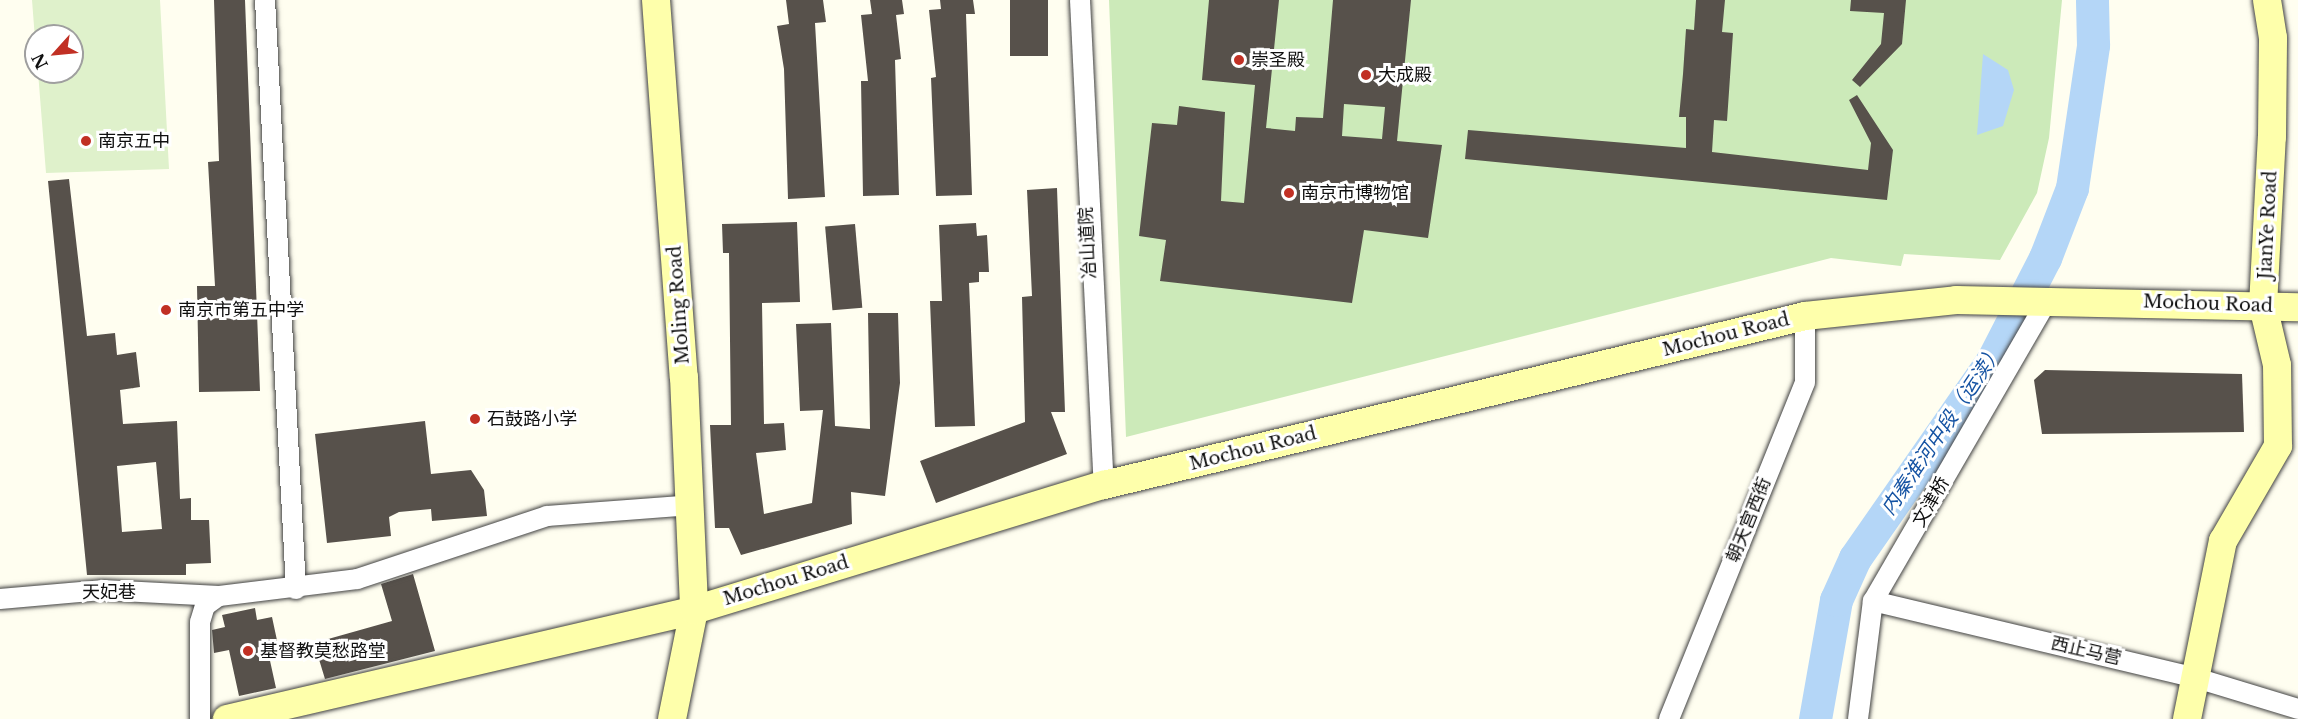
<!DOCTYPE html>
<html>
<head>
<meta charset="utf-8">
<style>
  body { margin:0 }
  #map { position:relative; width:2298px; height:719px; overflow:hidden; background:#fffef0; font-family:"Libre Baskerville","Noto Sans SC",serif }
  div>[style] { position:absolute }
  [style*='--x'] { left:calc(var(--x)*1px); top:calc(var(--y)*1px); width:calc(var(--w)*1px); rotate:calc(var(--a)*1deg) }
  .green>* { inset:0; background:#cceab9 }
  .pitch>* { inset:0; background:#dff1cb }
  .water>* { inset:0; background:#b4d6f7 }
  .river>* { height:33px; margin:-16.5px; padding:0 16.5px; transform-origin:16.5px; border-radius:16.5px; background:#b4d6f7 }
  .building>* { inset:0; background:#57514b; transform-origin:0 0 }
  .roads { filter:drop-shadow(0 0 2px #424242) drop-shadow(0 0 2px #424242) }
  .street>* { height:20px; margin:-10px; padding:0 10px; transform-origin:10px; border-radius:10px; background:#fff }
  .secondary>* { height:28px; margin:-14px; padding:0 14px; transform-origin:14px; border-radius:14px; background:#feffab }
  .dots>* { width:16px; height:16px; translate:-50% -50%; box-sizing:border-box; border:3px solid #fff; border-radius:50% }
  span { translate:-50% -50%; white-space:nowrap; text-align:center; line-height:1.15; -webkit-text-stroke:6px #fff; paint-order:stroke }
  .poi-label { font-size:18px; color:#0f0f0f }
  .left { translate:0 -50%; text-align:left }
  .street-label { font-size:18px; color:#0f0f0f }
  .water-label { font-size:20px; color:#1553a3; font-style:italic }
  .north { position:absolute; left:24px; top:24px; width:60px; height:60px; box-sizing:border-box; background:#fff; border:2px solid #9f9f9f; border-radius:50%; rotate:243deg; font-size:16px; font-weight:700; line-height:24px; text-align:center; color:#0f0f0f }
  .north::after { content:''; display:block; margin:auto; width:21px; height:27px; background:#c13024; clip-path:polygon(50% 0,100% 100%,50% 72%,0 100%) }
</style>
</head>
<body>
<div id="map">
  <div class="green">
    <i style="clip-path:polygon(1109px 0,2062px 0,2049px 138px,2037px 193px,2000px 260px,1904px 254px,1901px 266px,1831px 258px,1126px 437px)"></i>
  </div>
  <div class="pitch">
    <i style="clip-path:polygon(32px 0,160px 0,169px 169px,46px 173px,38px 72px,72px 72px,72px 36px,36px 36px,36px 52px)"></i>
  </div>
  <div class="water">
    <i style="clip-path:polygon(1983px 54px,2008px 70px,2014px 90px,2003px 126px,1977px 135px)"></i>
  </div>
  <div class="river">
    <i style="--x:1815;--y:719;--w:121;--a:-80"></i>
    <i style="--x:1836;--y:600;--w:46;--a:-65.7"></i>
    <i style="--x:1855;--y:558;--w:240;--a:-55.2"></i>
    <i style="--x:1992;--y:361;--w:116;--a:-62.8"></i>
    <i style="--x:2045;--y:258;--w:75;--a:-68.9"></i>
    <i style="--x:2072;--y:188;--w:145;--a:-81.6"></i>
    <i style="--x:2093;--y:45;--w:45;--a:-91.3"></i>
  </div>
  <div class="building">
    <i style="clip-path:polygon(214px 0,245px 0,260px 391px,199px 392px,197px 286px,215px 286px,208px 162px,219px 161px)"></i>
    <i style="clip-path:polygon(786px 0,823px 0,826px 22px,815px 23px,825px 197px,788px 199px,784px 69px,777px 26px,789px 24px)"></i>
    <i style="clip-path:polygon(870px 0,902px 0,904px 14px,896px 15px,901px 59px,895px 60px,899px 195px,863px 196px,861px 81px,868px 81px,861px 15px,872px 14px)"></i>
    <i style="clip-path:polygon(940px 0,973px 0,975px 14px,966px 14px,972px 195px,936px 196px,931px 78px,936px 77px,929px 10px,941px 9px)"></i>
    <i style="left:1010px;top:0;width:38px;height:56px"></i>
    <i style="clip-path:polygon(evenodd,1209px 0,1279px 0,1266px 128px,1295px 131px,1296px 117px,1323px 118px,1333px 0,1411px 0,1397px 141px,1442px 145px,1428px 238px,1364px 230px,1352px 303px,1160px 281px,1166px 240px,1139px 236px,1152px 123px,1177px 125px,1179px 106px,1225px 112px,1221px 201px,1244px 203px,1255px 85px,1202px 80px,1209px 0,1344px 104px,1385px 107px,1382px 139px,1342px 136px,1344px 104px)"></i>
    <i style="clip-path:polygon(1696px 0,1725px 0,1722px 32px,1733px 33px,1727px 121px,1714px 120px,1712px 152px,1868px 170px,1871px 143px,1849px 100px,1857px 95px,1893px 150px,1887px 200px,1465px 159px,1468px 130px,1686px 148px,1686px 117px,1679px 117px,1683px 74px,1686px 29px,1694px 30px)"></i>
    <i style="clip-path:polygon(1851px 0,1906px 0,1902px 44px,1860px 87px,1852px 80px,1881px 44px,1884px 13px,1850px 11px)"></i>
    <i style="clip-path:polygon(evenodd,69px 179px,87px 336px,115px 333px,117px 355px,136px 352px,140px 387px,120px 390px,123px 424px,177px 421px,180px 499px,191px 498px,191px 520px,209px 520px,211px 563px,186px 564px,186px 575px,87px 575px,48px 181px,69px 179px,156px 462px,162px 529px,122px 532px,117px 466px,156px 462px)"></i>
    <i style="clip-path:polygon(1057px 188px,1065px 412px,1051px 412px,1067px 454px,936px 503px,920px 461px,1025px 422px,1022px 297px,1032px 296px,1027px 190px)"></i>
    <i style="clip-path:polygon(797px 222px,800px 302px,762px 303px,764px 424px,784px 423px,786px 450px,756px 453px,764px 514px,812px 503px,823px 410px,800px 411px,796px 324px,831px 323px,835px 426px,870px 429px,868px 313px,898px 313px,900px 383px,885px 496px,851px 492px,852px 524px,741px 555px,729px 528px,715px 528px,710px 425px,731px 425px,729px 253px,723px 253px,722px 224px)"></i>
    <i style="clip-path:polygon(976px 223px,977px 236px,987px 235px,989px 272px,979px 272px,979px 282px,969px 283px,975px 426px,935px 427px,930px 301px,942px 301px,939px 225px)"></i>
    <i style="left:855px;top:224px;width:84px;height:30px;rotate:85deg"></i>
    <i style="clip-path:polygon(2045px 370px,2242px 374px,2244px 432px,2042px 434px,2034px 380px)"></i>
    <i style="clip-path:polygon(425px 421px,431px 474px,471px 470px,484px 490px,487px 516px,432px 521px,431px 509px,399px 512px,389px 517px,391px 536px,327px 543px,315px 434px)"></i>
    <i style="clip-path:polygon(413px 574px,435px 651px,325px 679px,314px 643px,392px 621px,381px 584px)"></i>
    <i style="clip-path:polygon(255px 608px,257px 620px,272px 617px,278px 645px,267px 647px,276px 688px,239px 696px,229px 650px,214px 653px,212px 630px,225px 627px,222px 615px)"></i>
  </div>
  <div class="roads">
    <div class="street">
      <i style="--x:265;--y:0;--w:590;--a:86.99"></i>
      <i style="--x:1080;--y:0;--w:486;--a:87.2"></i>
      <i style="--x:0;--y:599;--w:102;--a:-5"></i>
      <i style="--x:102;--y:590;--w:117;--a:2.9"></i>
      <i style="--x:1873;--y:601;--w:329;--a:13.4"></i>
      <i style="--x:2193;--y:677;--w:110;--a:16.9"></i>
      <i style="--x:200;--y:719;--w:97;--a:-90"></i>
      <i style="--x:200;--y:622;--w:17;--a:-73"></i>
      <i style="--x:205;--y:606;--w:17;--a:-36"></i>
      <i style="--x:219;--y:596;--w:139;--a:-7"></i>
      <i style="--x:357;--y:579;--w:200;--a:-18.3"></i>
      <i style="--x:547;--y:516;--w:145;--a:-4.3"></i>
      <i style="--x:1669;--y:719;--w:363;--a:-68"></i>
      <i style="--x:1805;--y:382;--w:66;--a:-90"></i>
      <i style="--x:1858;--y:719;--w:119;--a:-82.8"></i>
      <i style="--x:1873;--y:601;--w:349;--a:-59.9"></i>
    </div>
    <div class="secondary">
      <i style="--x:656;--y:0;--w:378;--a:85.8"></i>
      <i style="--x:684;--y:377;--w:233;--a:87.5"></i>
      <i style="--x:694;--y:610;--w:111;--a:101.4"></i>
      <i style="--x:227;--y:719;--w:480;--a:-13.1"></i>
      <i style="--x:694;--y:610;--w:429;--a:-17"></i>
      <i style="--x:1104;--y:485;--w:721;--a:-13.55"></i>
      <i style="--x:1805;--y:316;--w:152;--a:-6"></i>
      <i style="--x:1956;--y:300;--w:342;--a:1.2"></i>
      <i style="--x:2187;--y:719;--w:182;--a:-78.6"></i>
      <i style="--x:2223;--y:541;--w:110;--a:-59.9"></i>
      <i style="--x:2278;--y:446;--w:81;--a:-90.7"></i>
      <i style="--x:2277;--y:365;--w:61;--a:-103.3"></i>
      <i style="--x:2263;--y:306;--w:169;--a:-87"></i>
      <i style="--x:2272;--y:137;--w:99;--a:-89.4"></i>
      <i style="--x:2273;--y:38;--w:38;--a:-99"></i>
    </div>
  </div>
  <div class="dots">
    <i style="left:1239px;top:60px;background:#c13024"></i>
    <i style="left:1366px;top:75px;background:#c13024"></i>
    <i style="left:86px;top:141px;background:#c13024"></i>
    <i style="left:1289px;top:193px;background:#c13024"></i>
    <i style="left:166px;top:310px;background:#c13024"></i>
    <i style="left:475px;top:419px;background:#c13024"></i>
    <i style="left:248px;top:651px;background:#c13024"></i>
  </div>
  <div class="poi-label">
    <span class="left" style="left:1251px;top:60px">崇圣殿</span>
    <span class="left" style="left:1378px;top:75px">大成殿</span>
    <span class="left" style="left:98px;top:141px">南京五中</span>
    <span class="left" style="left:1301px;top:193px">南京市博物馆</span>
    <span class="left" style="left:178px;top:310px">南京市第五中学</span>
    <span class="left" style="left:487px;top:419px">石鼓路小学</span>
    <span class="left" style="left:260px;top:651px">基督教莫愁路堂</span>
  </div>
  <div class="street-label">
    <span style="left:2268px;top:225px;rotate:-87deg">JianYe Road</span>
    <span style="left:1088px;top:243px;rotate:-93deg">冶山道院</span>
    <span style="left:2208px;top:304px;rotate:2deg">Mochou Road</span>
    <span style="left:679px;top:305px;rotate:-94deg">Moling Road</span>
    <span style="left:1726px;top:335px;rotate:-14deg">Mochou Road</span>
    <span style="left:1253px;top:449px;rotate:-14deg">Mochou Road</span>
    <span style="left:1931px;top:502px;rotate:-60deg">文津桥</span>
    <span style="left:1749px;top:520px;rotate:-68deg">朝天宫西街</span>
    <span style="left:786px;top:581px;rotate:-17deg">Mochou Road</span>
    <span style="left:109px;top:592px">天妃巷</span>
    <span style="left:2086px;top:651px;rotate:13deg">西止马营</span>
  </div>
  <div class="water-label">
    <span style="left:1942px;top:430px;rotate:-56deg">内秦淮河中段（运渎）</span>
  </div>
  <div class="north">N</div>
</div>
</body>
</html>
